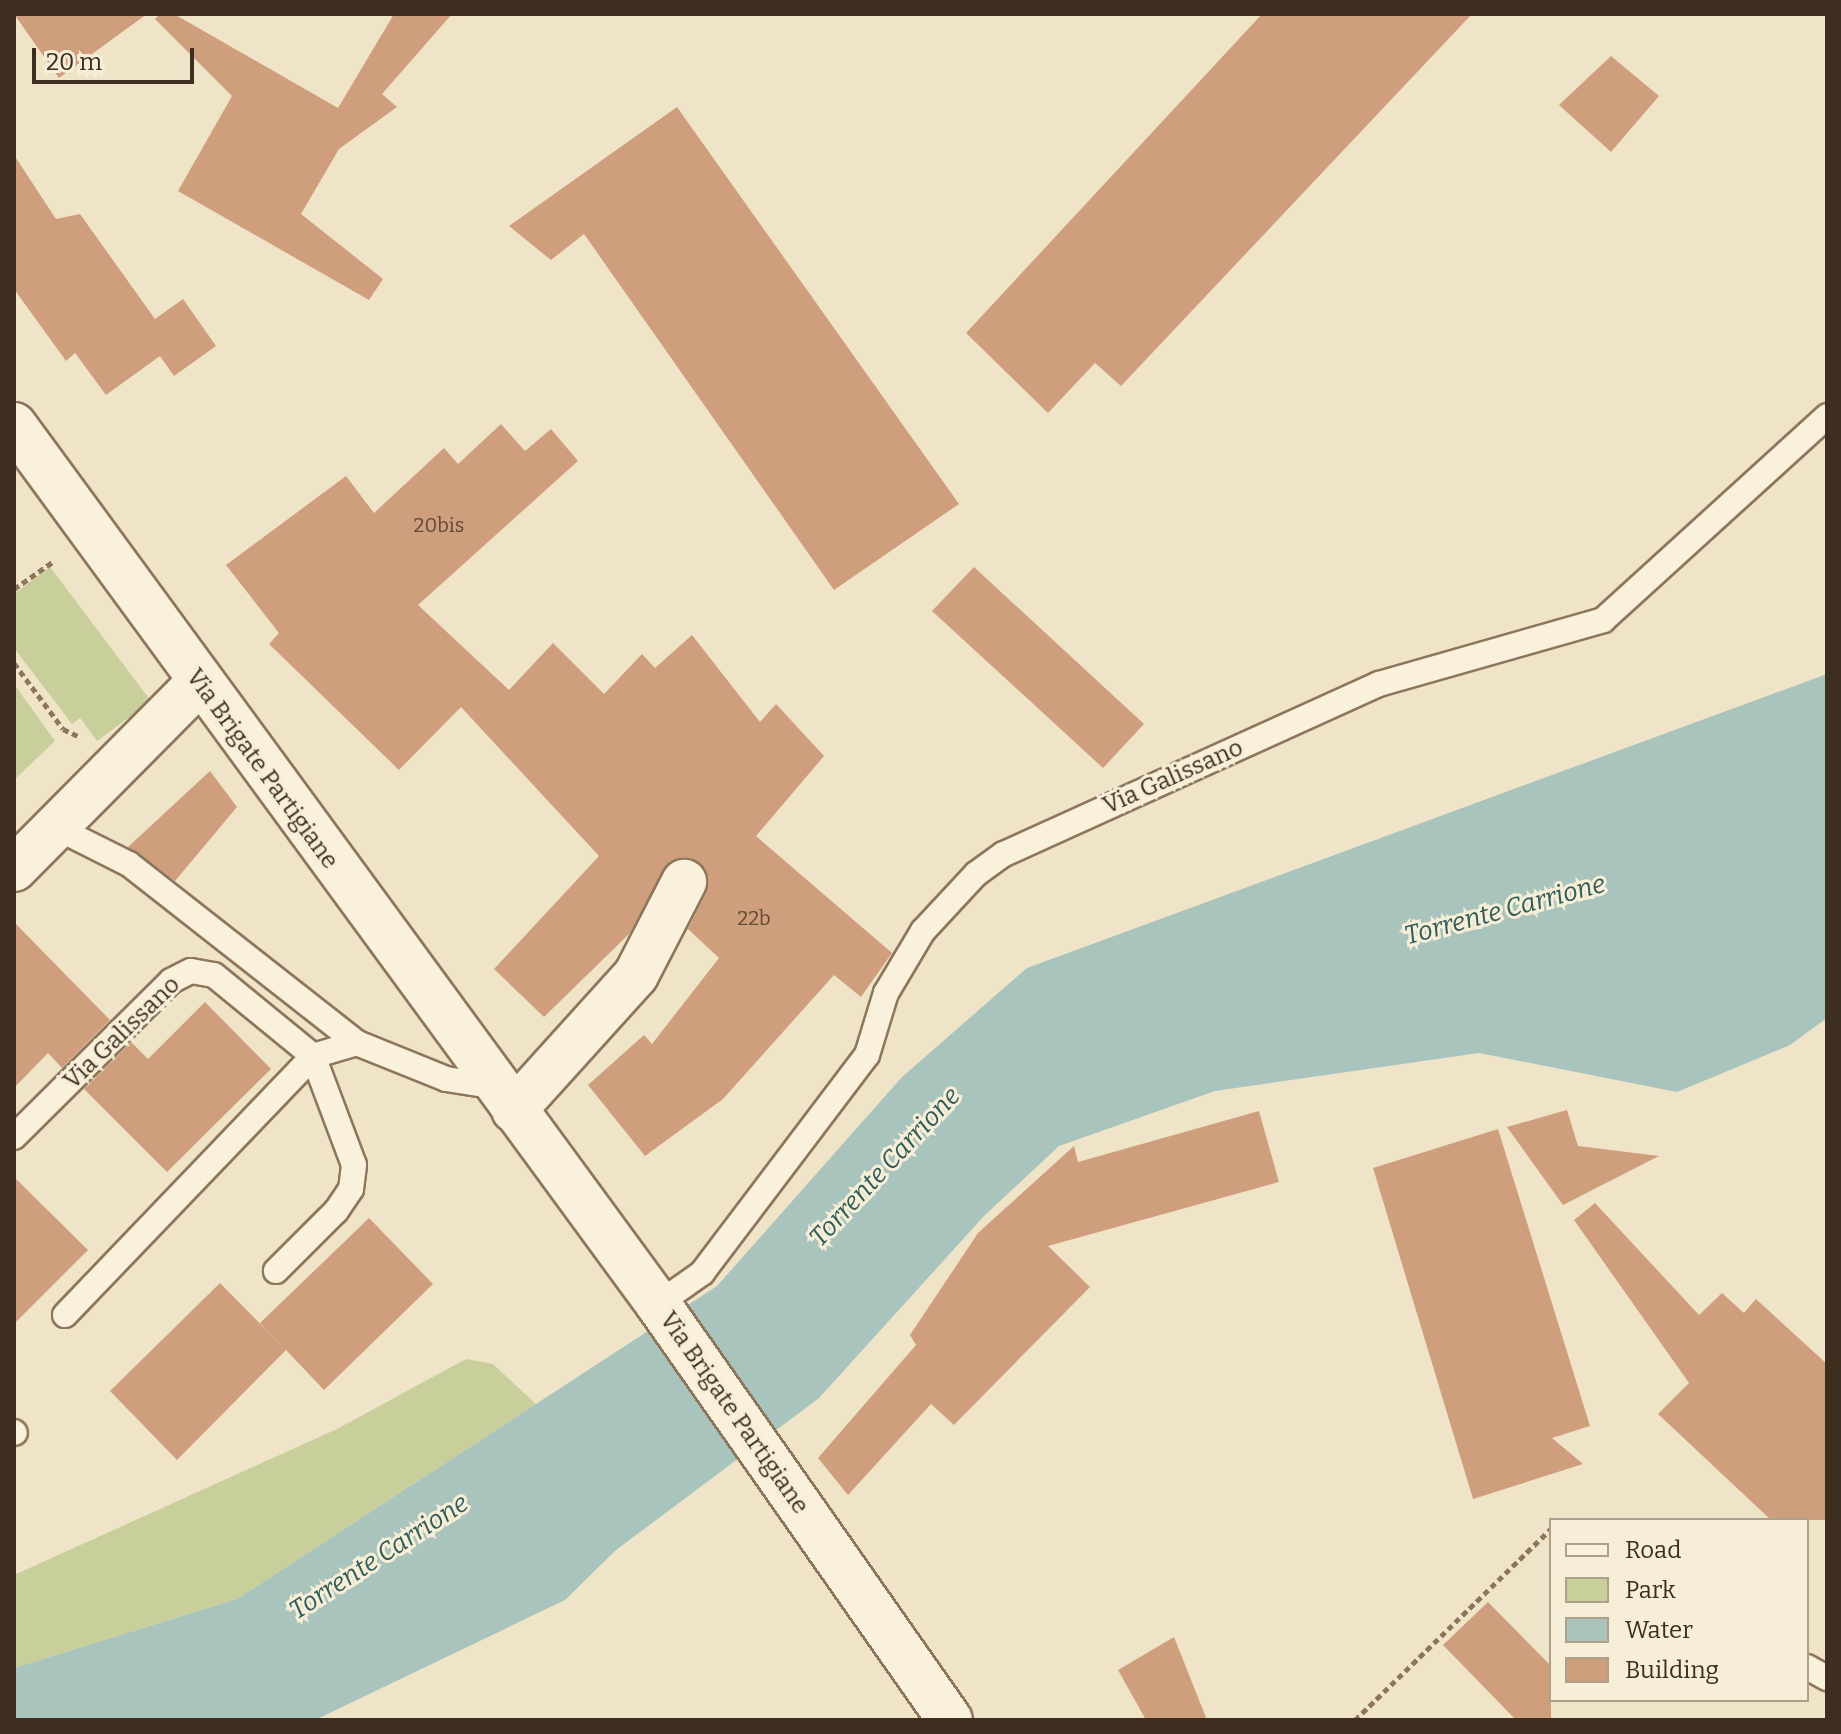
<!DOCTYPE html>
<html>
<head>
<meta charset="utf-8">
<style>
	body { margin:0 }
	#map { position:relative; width:1841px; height:1734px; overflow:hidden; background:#f0e4c8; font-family:Bitter,serif }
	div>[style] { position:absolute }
	.green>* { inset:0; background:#c9cf9b }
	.water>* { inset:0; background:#a9c4bc }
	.building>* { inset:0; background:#cf9f7d }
	.path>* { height:5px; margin-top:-2.5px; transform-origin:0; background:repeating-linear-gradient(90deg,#8d765c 0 6px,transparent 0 10px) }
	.roads { filter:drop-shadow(2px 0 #8d765c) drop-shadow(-2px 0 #8d765c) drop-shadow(0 2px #8d765c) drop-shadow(0 -2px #8d765c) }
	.lane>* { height:24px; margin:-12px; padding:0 12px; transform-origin:12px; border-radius:12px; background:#faf1dc }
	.street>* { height:44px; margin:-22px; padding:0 22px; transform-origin:22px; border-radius:22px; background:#faf1dc }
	span { translate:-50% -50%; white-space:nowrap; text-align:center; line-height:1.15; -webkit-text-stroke:6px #f7eed8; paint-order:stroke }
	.number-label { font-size:20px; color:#624a37 }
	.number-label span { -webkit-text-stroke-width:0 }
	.street-label { font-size:24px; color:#3d2e20 }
	.water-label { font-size:26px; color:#2f5d5a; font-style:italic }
	.frame { position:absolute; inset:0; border:16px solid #3d2e20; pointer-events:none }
	.legend { position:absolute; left:1549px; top:1518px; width:260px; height:184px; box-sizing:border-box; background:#f7eed8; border:2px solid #ada18e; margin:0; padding:10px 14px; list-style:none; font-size:24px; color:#3d2e20 }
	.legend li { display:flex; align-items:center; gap:16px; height:40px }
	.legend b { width:40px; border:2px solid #ada18e }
	.scale { position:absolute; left:32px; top:48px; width:162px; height:36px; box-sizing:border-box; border:4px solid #3d2e20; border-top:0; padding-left:10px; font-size:24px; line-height:28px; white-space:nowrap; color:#3d2e20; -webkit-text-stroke:6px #f7eed8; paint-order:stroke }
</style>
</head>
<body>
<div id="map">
	<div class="green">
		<div style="clip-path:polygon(50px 567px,151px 701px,97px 741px,80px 718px,72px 724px,14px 648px,14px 594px)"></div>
		<div style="clip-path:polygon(14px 684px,55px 741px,14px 780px)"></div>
		<div style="clip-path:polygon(466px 1359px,493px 1364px,536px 1404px,237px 1599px,14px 1668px,14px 1575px,337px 1429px)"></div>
	</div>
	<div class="water">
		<div style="clip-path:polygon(1827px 674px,1827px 1018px,1790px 1045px,1677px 1092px,1479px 1053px,1215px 1091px,1059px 1146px,984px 1216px,819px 1398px,616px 1550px,565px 1600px,315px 1720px,14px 1720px,14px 1668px,237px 1599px,717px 1286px,902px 1077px,1027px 968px)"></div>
	</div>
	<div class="building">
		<div style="clip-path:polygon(14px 14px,147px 14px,59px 78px)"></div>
		<div style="clip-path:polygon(160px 14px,174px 14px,338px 108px,394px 14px,452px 14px,382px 94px,397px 107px,339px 149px,301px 214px,383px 279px,369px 300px,178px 191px,232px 96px,155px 19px)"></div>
		<div style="clip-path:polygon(1262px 14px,1472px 14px,1121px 386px,1095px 363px,1048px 413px,966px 333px)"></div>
		<div style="clip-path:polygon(1611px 56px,1659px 96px,1611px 152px,1559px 105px)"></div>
		<div style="clip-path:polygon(677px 107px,959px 504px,834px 590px,584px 234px,551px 260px,509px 226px)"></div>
		<div style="clip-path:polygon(14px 155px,56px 219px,80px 214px,155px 319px,183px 299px,216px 346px,174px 376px,160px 356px,106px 395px,75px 353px,66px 361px,14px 289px)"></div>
		<div style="clip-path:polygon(501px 424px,525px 451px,551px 429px,578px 461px,418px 605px,509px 690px,553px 643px,604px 694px,642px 654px,655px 668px,692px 635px,760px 722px,776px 704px,824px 756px,756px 836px,892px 953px,861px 997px,834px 975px,723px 1099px,645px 1156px,588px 1085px,644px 1035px,652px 1044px,719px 958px,688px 929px,706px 893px,705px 868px,684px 857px,670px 861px,629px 934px,544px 1017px,494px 969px,599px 856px,461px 707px,399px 770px,269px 644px,279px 633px,226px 565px,346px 476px,374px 513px,444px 448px,458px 464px)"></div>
		<div style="clip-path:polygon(974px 567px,1144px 724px,1103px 768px,932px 611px)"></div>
		<div style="clip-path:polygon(210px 771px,237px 807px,175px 881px,128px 847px)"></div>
		<div style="clip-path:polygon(14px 922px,110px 1020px,62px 1068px,48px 1053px,14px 1088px)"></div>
		<div style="clip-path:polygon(205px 1002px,271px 1069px,167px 1172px,84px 1089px,131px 1042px,148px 1059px)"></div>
		<div style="clip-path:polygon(1567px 1110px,1578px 1146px,1659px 1156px,1563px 1205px,1507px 1127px)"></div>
		<div style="clip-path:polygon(1259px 1111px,1279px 1182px,1048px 1246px,1090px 1287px,954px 1425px,931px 1404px,848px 1495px,818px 1458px,916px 1345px,910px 1335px,978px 1233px,1074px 1146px,1078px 1162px)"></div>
		<div style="clip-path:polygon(1498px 1129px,1590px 1426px,1552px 1438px,1583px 1464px,1473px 1499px,1373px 1168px)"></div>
		<div style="clip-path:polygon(14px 1177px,88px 1250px,14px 1324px)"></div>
		<div style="clip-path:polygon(1595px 1203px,1699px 1315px,1722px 1293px,1744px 1313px,1756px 1299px,1827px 1364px,1827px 1520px,1771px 1520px,1658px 1414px,1689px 1383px,1574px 1220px)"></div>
		<div style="clip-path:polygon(369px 1218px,433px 1284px,324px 1390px,286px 1350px,177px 1460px,110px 1391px,220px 1283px,285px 1349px,260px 1323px)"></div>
		<div style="clip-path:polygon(1488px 1602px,1551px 1666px,1551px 1720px,1516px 1720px,1443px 1645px)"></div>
		<div style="clip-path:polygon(1174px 1637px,1207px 1720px,1146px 1720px,1118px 1670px)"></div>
	</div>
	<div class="path">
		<div style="left:14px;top:589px;width:49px;rotate:-35deg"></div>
		<div style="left:14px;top:663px;width:82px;rotate:53.4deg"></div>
		<div style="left:63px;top:729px;width:17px;rotate:25deg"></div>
		<div style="left:1570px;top:1520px;width:45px"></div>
		<div style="left:1355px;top:1720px;width:274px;rotate:-44.3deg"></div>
	</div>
	<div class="roads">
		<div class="lane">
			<div style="left:57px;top:828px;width:80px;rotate:26.6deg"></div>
			<div style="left:129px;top:864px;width:290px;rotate:38.1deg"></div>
			<div style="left:357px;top:1043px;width:96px;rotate:22deg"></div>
			<div style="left:446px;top:1079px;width:53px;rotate:8.7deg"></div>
			<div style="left:14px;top:1137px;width:221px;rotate:-44.8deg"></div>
			<div style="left:171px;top:981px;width:22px;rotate:-27deg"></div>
			<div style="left:191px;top:971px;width:23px;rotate:10deg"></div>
			<div style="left:214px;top:975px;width:128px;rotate:39.3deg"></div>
			<div style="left:313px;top:1056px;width:116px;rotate:69.4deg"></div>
			<div style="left:354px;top:1165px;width:24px;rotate:97deg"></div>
			<div style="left:351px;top:1189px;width:27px;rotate:124deg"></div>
			<div style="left:336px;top:1211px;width:85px;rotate:135deg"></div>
			<div style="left:658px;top:1304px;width:54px;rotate:-35.2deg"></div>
			<div style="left:702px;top:1273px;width:273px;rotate:-52.9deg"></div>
			<div style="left:867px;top:1055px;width:65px;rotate:-73deg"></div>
			<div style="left:886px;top:993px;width:72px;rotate:-59.2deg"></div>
			<div style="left:923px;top:931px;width:78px;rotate:-47.1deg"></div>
			<div style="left:976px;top:874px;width:34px;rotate:-36deg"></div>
			<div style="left:1004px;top:854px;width:412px;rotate:-24.4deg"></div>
			<div style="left:1379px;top:684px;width:233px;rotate:-15.9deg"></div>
			<div style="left:1603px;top:620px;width:303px;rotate:-42.3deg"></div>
			<div style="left:65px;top:1315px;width:359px;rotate:-46.2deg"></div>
			<div style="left:313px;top:1056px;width:46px;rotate:-16.5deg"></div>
			<div style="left:14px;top:1432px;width:1px;rotate:45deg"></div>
			<div style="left:1807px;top:1667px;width:23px;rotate:29deg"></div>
		</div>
		<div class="street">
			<div style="left:14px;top:425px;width:1090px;rotate:53.77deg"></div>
			<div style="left:658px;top:1304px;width:508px;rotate:54.93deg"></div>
			<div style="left:14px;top:869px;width:262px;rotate:-45.2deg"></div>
			<div style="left:514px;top:1110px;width:182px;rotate:-47.9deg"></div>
			<div style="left:636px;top:975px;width:105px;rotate:-62.7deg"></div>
		</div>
	</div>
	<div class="number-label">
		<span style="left:439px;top:525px">20bis</span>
		<span style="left:754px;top:918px">22b</span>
	</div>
	<div class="street-label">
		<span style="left:262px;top:769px;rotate:54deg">Via Brigate Partigiane</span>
		<span style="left:1173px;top:777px;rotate:-24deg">Via Galissano</span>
		<span style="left:122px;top:1033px;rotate:-44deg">Via Galissano</span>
		<span style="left:734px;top:1413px;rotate:55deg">Via Brigate Partigiane</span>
	</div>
	<div class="water-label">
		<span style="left:1505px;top:910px;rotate:-15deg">Torrente Carrione</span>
		<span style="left:885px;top:1167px;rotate:-47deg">Torrente Carrione</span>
		<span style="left:379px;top:1557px;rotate:-33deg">Torrente Carrione</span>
	</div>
	<div class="frame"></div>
	<ul class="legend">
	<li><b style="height:10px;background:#faf1dc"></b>Road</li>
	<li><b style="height:22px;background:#c9cf9b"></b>Park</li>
	<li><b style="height:22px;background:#a9c4bc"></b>Water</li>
	<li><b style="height:22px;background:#cf9f7d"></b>Building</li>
	</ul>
	<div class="scale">20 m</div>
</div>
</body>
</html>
